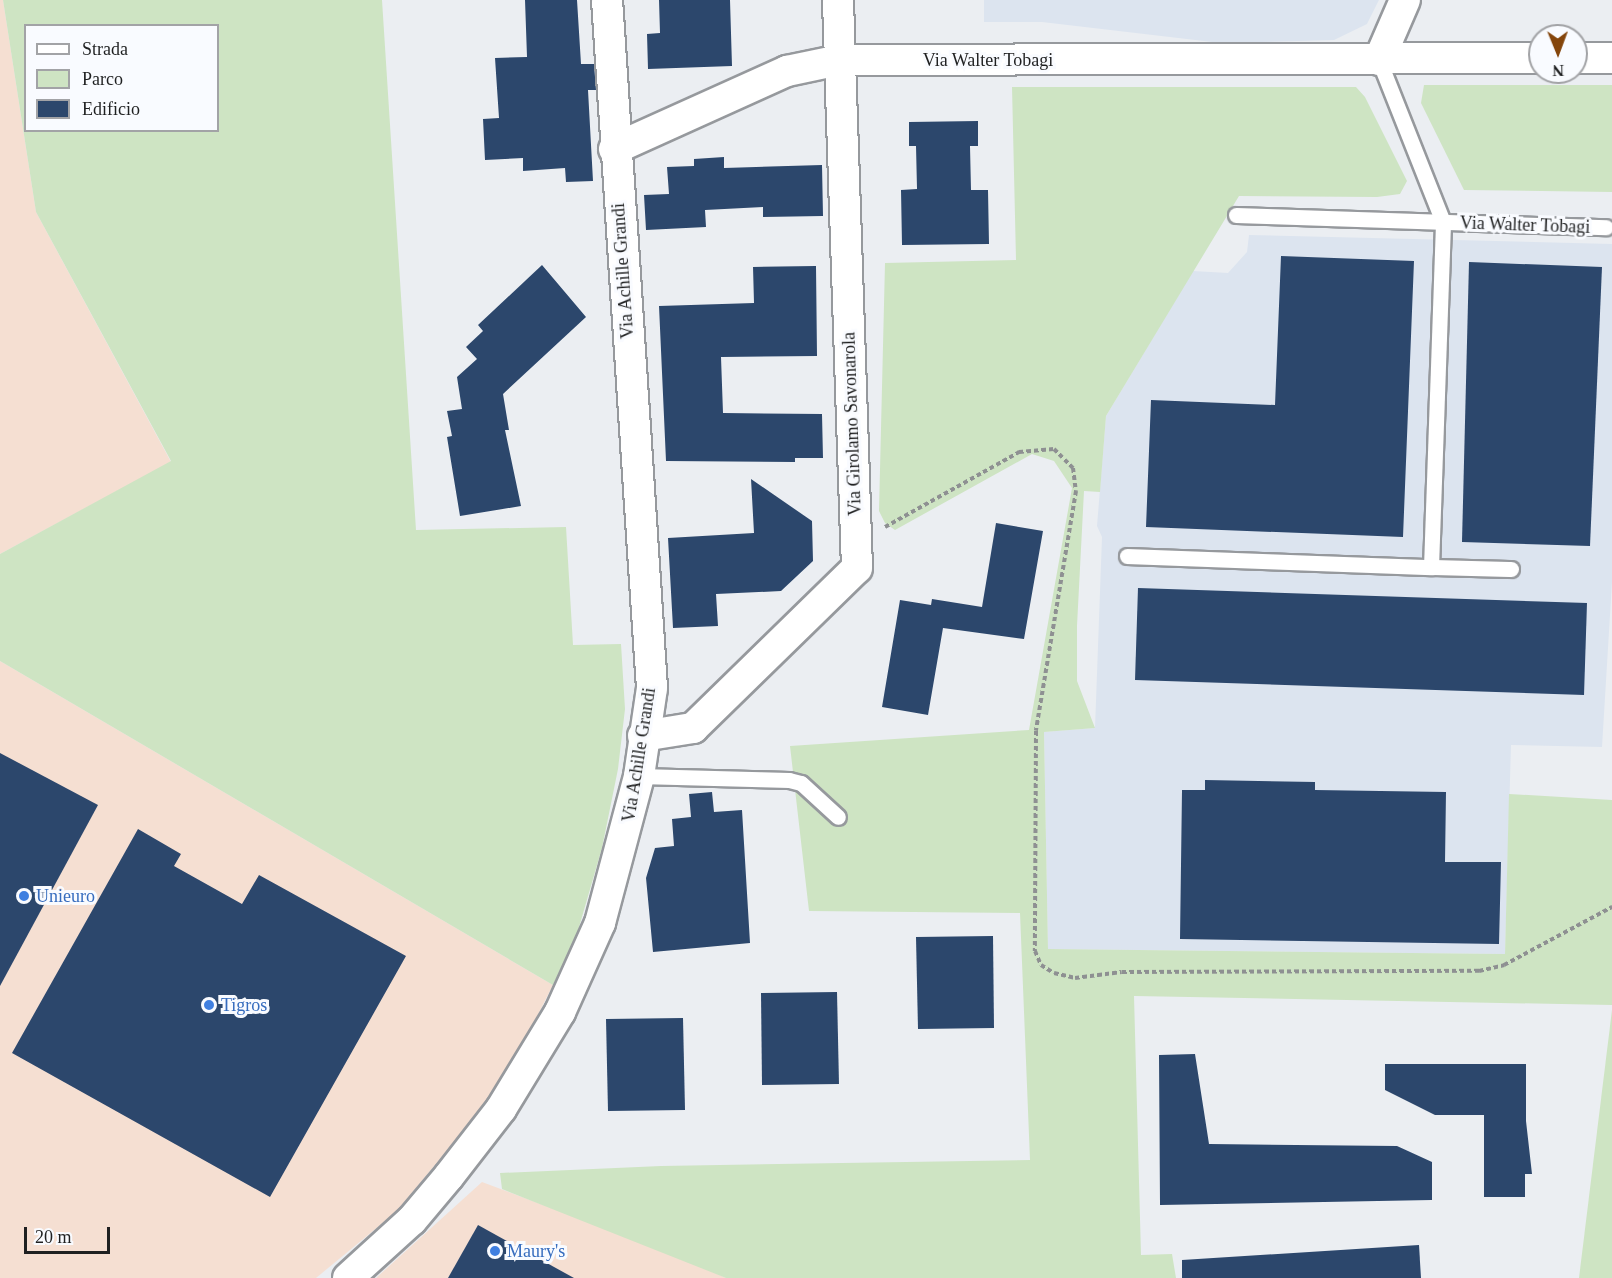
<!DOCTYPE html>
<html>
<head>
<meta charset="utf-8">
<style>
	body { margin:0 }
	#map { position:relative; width:1612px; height:1278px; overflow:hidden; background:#ebeef2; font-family:Georgia,serif }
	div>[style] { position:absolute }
	.commercial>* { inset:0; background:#f5dfd2 }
	.built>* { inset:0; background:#dce4ef }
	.green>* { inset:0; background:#cee4c3 }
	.building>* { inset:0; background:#2c476c }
	.path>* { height:4px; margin-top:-2px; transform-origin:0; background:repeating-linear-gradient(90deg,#8e9092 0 4.5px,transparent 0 7.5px) }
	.roads { filter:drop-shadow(2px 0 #96999d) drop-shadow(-2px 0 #96999d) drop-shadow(0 2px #96999d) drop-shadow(0 -2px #96999d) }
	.lane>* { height:15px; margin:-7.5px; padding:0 7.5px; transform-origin:7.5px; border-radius:7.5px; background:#fff }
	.street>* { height:30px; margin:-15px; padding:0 15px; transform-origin:15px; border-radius:15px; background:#fff }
	.dots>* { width:16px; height:16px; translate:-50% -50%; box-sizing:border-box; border:3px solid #f9fbff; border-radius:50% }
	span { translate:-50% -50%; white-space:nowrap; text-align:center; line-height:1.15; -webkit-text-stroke:6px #f9fbff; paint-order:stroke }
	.street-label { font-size:18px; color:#1f2021 }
	.shop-label { font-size:18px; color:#366cbe }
	.left { translate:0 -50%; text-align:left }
	.legend { position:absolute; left:24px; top:24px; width:195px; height:108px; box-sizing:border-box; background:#f9fbff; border:2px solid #a2a3a6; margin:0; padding:8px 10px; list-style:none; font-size:18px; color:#1f2021 }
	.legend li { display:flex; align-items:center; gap:12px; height:30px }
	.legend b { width:30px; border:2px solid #a2a3a6 }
	.north { position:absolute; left:1528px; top:24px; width:60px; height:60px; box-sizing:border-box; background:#f9fbff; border:2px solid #a2a3a6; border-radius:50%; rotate:179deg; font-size:16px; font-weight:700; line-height:24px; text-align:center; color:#1f2021 }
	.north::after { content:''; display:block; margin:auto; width:21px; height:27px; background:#84450b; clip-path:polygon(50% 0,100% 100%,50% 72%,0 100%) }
	.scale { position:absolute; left:24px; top:1227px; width:86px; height:27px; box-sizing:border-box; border:3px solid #1f2021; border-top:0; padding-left:8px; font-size:18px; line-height:21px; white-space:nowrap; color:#1f2021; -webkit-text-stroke:4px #f9fbff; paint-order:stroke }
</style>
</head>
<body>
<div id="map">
	<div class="commercial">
		<div style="clip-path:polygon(0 0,3px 0,36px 212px,171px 462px,0 554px)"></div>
		<div style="clip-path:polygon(0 661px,553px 985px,520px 1050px,488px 1101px,396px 1212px,316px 1278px,0 1278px)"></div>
		<div style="clip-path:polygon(482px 1182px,678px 1256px,726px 1278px,376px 1278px)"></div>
	</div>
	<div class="built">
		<div style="clip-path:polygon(984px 0,1379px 0,1367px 24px,1334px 40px,1221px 43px,1042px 22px,984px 22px)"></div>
		<div style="clip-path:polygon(1249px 235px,1612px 244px,1612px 582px,1602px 747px,1511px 745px,1505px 954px,1048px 949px,1044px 732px,1095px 728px,1102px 537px,1097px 526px,1106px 416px,1193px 271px,1228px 273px,1247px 252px)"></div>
	</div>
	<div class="green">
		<div style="clip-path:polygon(evenodd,3px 0,382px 0,416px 530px,566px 527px,573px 645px,621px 644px,625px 709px,618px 769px,602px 848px,577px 934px,553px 985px,0 661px,0 554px,171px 461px,36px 212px,3px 0,26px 26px,218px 26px,218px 130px,26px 130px,26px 26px)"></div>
		<div style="clip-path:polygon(1424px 85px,1612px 85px,1612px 192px,1464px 190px,1421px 103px)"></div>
		<div style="clip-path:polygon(1012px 87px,1356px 87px,1365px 97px,1407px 181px,1400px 194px,1377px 197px,1239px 196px,1106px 416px,1100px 492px,1084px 491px,1077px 626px,1077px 681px,1095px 728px,1044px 732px,1048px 949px,1505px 954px,1509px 794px,1612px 800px,1612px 1005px,1134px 996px,1141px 1255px,1172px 1254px,1176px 1278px,726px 1278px,502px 1189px,500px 1173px,661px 1166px,1030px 1160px,1020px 913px,809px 911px,790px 746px,1029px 730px,1072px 488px,1054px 461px,1032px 454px,895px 530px,885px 523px,879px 511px,885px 263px,1016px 260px)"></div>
		<div style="clip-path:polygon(1612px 1010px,1612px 1278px,1579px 1278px)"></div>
	</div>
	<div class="building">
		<div style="clip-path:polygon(525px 0,577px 0,581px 64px,594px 64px,596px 90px,588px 90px,593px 181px,566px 182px,565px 168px,523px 171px,523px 158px,485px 160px,483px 119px,499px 118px,495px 58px,527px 57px)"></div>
		<div style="clip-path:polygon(659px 0,730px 0,732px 66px,648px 69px,647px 34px,660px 33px)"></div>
		<div style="clip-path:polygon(978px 121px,978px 146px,970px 146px,971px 190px,988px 190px,989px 244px,902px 245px,901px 190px,917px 189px,916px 146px,909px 146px,909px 122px)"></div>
		<div style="clip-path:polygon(724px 157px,724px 168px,822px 165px,823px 216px,763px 217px,763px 207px,705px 210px,706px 227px,646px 230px,644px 195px,669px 194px,667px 167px,694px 166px,694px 159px)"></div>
		<div style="clip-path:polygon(1281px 256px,1414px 261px,1403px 537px,1146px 527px,1151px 400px,1275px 405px)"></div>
		<div style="clip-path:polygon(1469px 262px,1602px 267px,1590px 546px,1462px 542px)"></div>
		<div style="clip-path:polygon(542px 265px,586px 317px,503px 394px,509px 430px,505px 430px,521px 506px,460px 516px,447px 437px,452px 436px,447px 411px,462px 409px,457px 377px,477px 359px,466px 347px,483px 331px,478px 325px)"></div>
		<div style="clip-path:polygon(816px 266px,817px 356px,721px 357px,723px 413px,822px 414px,823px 458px,795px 458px,795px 462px,666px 461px,659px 306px,754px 303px,753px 267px)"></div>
		<div style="clip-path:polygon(751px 479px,812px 521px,813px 561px,781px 591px,716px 594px,718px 626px,673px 628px,668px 538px,754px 533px)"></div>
		<div style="clip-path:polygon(996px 523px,1043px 531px,1024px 639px,943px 628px,928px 715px,882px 707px,900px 600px,931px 605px,932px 599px,982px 607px)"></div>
		<div style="clip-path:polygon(1138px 588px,1587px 603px,1584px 695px,1135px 680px)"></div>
		<div style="clip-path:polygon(0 753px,98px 805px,0 986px)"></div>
		<div style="clip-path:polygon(1205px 780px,1315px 782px,1315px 790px,1446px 792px,1445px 862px,1501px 862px,1499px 944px,1180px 939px,1182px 790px,1205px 790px)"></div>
		<div style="clip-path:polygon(712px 792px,714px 812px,742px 810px,750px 943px,653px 952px,646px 878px,655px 848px,674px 846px,672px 819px,691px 817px,689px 794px)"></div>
		<div style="clip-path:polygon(138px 829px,181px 854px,174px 866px,242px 904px,259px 875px,406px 956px,270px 1197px,12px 1053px)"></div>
		<div style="clip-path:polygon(993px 936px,994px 1028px,918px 1029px,916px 937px)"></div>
		<div style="clip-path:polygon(837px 992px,839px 1084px,762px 1085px,761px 993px)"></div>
		<div style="clip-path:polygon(683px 1018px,685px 1110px,608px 1111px,606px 1019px)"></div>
		<div style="clip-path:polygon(1195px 1054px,1209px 1144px,1397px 1146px,1432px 1162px,1432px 1200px,1160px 1205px,1159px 1055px)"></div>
		<div style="clip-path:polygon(1385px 1064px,1526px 1064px,1526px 1121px,1532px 1174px,1525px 1174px,1525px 1197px,1484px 1197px,1484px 1115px,1435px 1115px,1385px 1090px)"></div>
		<div style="clip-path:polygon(478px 1225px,574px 1278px,448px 1278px)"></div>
		<div style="clip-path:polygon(1419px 1245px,1421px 1278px,1182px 1278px,1182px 1260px)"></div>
	</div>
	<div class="path">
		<div style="left:885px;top:527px;width:154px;rotate:-29.2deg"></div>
		<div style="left:1019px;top:452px;width:35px;rotate:-5deg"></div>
		<div style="left:1054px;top:449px;width:27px;rotate:45deg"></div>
		<div style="left:1073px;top:468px;width:23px;rotate:83deg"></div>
		<div style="left:1076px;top:491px;width:243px;rotate:99.5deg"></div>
		<div style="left:1036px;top:731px;width:220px;rotate:90.3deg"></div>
		<div style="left:1035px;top:951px;width:15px;rotate:67deg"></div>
		<div style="left:1041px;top:965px;width:15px;rotate:32deg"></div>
		<div style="left:1054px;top:973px;width:22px;rotate:13deg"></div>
		<div style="left:1075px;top:978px;width:47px;rotate:-7.3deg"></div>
		<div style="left:1122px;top:972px;width:357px;rotate:-0.2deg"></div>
		<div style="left:1479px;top:971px;width:26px;rotate:-13deg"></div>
		<div style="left:1504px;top:965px;width:123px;rotate:-28.2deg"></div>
	</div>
	<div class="roads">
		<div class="lane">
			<div style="left:1236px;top:215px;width:370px;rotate:1.9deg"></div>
			<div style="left:1127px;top:556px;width:304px;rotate:2.1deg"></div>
			<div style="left:1431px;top:567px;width:345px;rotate:-88deg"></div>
			<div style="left:1443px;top:222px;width:174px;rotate:-111.6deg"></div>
			<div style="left:1431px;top:567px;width:80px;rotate:1.4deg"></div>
			<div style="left:639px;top:776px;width:150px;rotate:1.5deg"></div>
			<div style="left:789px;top:780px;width:12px;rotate:14deg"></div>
			<div style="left:801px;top:783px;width:50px;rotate:42.6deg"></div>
		</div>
		<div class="street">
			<div style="left:1576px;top:58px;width:36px"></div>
			<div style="left:1379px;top:60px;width:65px;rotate:-66.6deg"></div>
			<div style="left:614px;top:149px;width:190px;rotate:-24.3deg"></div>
			<div style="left:787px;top:71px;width:53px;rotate:-11.9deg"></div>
			<div style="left:839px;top:60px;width:701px;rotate:-0.16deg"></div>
			<div style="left:643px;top:736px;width:51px;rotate:-9.1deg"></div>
			<div style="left:693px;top:728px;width:229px;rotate:-44.3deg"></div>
			<div style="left:857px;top:568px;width:568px;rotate:-91.92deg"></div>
			<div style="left:348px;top:1278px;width:86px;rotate:-42.2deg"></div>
			<div style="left:412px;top:1220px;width:57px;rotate:-49.9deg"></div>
			<div style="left:449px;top:1176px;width:85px;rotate:-52.2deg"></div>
			<div style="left:501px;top:1109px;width:114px;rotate:-58.7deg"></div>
			<div style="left:560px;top:1012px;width:98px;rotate:-65.8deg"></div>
			<div style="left:600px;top:923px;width:152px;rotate:-75.1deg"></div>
			<div style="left:639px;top:776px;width:89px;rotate:-81.6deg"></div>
			<div style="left:652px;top:688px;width:689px;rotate:-93.74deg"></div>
		</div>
	</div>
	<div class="dots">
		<div style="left:24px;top:896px;background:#3f7fe0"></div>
		<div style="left:209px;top:1005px;background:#3f7fe0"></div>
		<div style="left:495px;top:1251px;background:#3f7fe0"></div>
	</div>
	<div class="street-label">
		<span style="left:988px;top:60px">Via Walter Tobagi</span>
		<span style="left:1525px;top:225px;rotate:2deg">Via Walter Tobagi</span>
		<span style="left:623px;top:271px;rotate:-94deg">Via Achille Grandi</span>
		<span style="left:852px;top:424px;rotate:-92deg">Via Girolamo Savonarola</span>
		<span style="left:639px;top:755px;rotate:-81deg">Via Achille Grandi</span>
	</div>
	<div class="shop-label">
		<span class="left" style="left:36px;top:896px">Unieuro</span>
		<span class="left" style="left:221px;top:1005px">Tigros</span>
		<span class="left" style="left:507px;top:1251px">Maury's</span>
	</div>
	<ul class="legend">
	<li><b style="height:8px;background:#fff"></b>Strada</li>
	<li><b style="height:16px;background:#cee4c3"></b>Parco</li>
	<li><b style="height:16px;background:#2c476c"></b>Edificio</li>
	</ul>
	<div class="north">N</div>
	<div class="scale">20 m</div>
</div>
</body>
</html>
